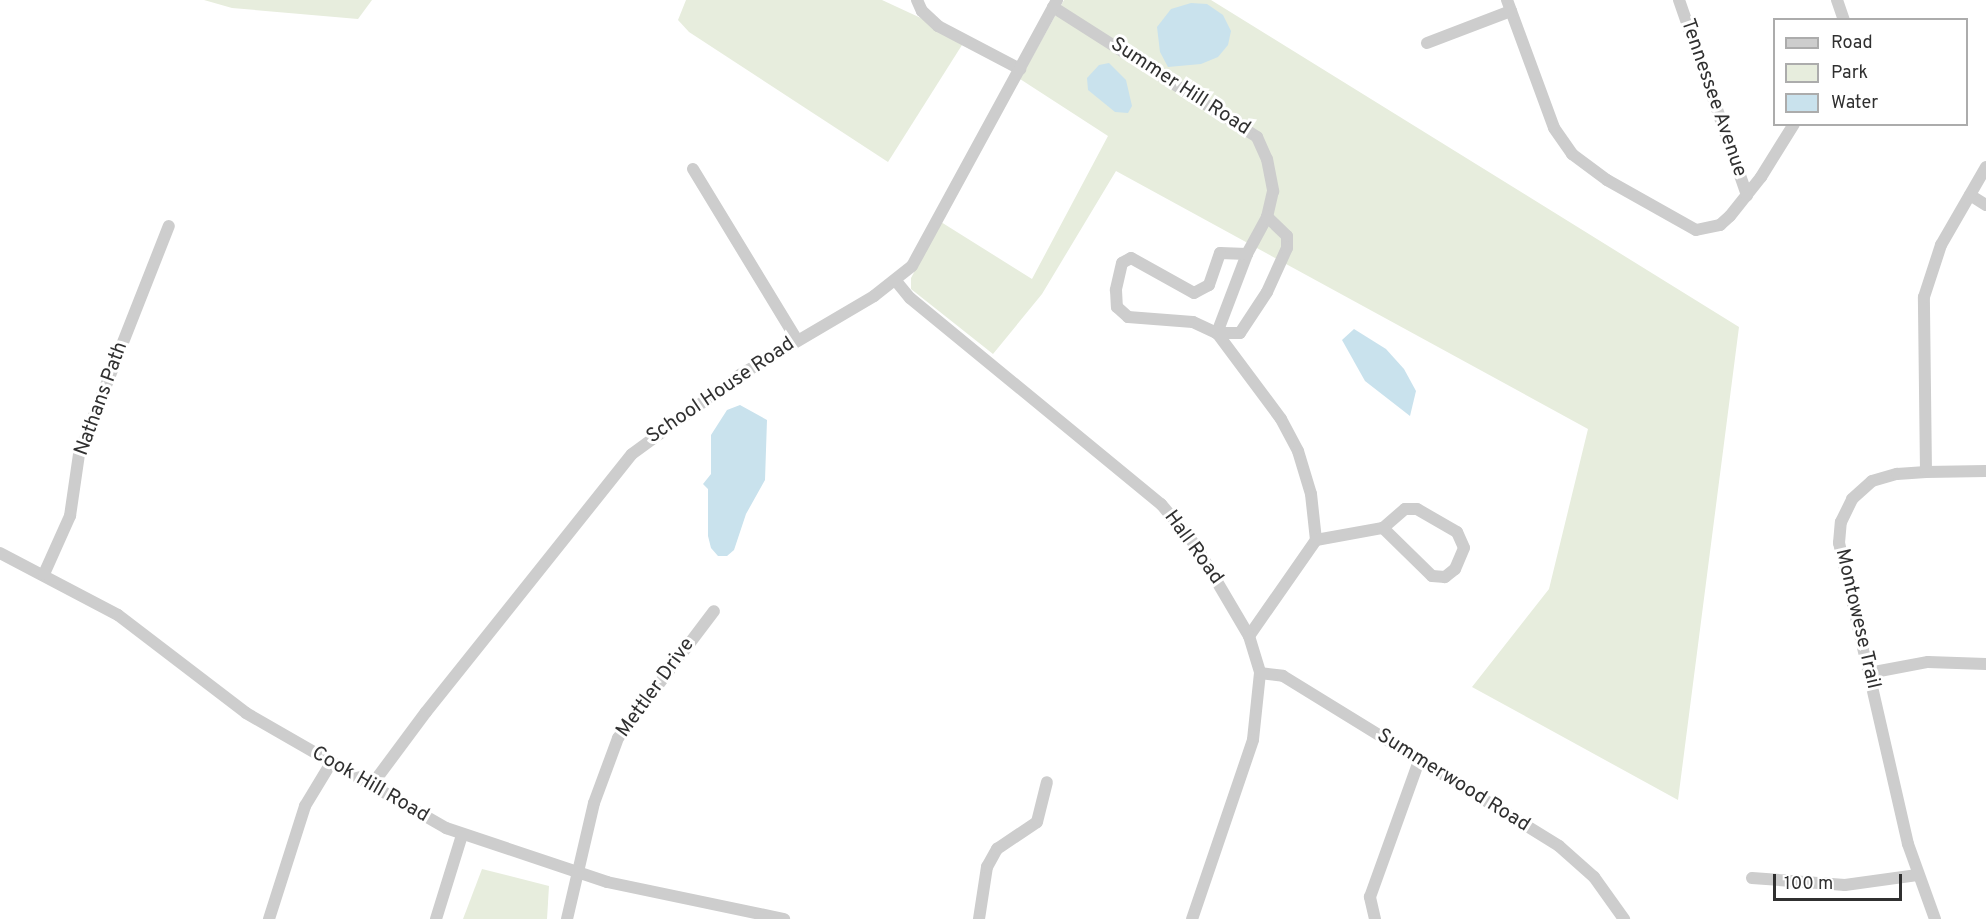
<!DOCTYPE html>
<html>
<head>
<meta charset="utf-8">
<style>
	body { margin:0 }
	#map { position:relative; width:1986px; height:919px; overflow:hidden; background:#fff; font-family:Overpass,sans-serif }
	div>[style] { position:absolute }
	.green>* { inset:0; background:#e7eddd }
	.water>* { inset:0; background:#c9e2ed }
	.minor>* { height:12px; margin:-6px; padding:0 6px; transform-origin:6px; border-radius:6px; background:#cdcdcd }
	span { translate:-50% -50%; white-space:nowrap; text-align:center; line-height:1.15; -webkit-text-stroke:6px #fff; paint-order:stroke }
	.street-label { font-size:20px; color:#303030 }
	.legend { position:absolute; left:1773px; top:18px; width:195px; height:108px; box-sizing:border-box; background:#fff; border:2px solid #acacac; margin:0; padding:8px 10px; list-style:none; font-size:18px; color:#303030 }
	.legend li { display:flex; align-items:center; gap:12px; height:30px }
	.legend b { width:30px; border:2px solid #acacac }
	.scale { position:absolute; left:1773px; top:874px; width:129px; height:27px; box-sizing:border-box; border:3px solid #303030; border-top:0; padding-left:8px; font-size:18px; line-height:21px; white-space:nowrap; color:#303030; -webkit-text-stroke:4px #fff; paint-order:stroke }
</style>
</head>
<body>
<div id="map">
	<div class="green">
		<div style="clip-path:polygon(204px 0,372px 0,358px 19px,232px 8px)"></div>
		<div style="clip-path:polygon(686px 0,882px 0,923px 19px,962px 45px,888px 162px,689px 32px,678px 20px)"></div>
		<div style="clip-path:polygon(1064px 0,1211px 0,1739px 327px,1678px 800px,1472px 687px,1549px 589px,1588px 429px,1116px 171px,1042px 294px,993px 354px,911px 289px,911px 278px,941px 222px,1032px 279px,1108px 136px,1020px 79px)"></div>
		<div style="clip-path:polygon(482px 869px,549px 886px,547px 919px,463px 919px)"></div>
	</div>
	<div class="water">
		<div style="clip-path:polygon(1191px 3px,1207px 4px,1223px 15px,1231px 31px,1228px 45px,1218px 57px,1201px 64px,1168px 67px,1160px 52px,1157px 27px,1171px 9px)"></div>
		<div style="clip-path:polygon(1109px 63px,1126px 80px,1132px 106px,1128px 113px,1115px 112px,1088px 90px,1087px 78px,1099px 65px)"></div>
		<div style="clip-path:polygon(1354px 329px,1386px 349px,1404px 369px,1416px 391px,1410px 416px,1365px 381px,1342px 340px)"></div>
		<div style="clip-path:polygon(740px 405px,767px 420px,765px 480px,746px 514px,734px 550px,727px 556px,718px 556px,711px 548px,708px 536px,708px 489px,703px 484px,711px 474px,711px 435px,727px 410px)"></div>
	</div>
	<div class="minor">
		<div style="left:917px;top:0;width:12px;rotate:66deg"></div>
		<div style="left:922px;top:11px;width:22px;rotate:43deg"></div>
		<div style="left:938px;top:26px;width:93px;rotate:27.7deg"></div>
		<div style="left:1507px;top:0;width:136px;rotate:69.8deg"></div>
		<div style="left:1554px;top:128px;width:32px;rotate:55deg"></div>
		<div style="left:1572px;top:154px;width:44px;rotate:36.6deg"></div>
		<div style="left:1607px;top:180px;width:102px;rotate:29.3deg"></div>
		<div style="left:1696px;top:230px;width:25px;rotate:-12deg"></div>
		<div style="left:1720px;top:225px;width:13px;rotate:-42deg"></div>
		<div style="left:1730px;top:216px;width:50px;rotate:-51.5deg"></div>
		<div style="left:1761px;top:177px;width:62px;rotate:-58.1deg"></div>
		<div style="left:1679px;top:0;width:207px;rotate:70.8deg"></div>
		<div style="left:1837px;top:0;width:21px;rotate:71deg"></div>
		<div style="left:1053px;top:7px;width:242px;rotate:32.5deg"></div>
		<div style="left:1257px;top:137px;width:24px;rotate:66deg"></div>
		<div style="left:1267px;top:159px;width:33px;rotate:79deg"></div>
		<div style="left:1273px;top:191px;width:27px;rotate:103deg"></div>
		<div style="left:1267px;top:217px;width:42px;rotate:118.4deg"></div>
		<div style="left:1247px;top:254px;width:85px;rotate:110.8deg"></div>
		<div style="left:1217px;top:333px;width:107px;rotate:53.3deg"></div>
		<div style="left:1281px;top:419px;width:36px;rotate:62deg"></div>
		<div style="left:1298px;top:451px;width:45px;rotate:73.2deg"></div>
		<div style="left:1311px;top:494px;width:46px;rotate:83.8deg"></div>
		<div style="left:1316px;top:540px;width:117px;rotate:124.9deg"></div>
		<div style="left:1427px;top:43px;width:90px;rotate:-20.9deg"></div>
		<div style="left:693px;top:169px;width:200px;rotate:58.7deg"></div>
		<div style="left:1970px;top:195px;width:19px;rotate:32deg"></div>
		<div style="left:1247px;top:254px;width:27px;rotate:-178deg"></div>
		<div style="left:1220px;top:253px;width:34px;rotate:109deg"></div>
		<div style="left:1209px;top:285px;width:17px;rotate:152deg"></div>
		<div style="left:1194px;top:293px;width:72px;rotate:-150.9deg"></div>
		<div style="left:1131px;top:258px;width:10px;rotate:151deg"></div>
		<div style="left:1122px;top:263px;width:28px;rotate:103deg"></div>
		<div style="left:1116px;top:290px;width:17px;rotate:87deg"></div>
		<div style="left:1117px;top:307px;width:15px;rotate:42deg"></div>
		<div style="left:1128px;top:317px;width:65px;rotate:4.4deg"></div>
		<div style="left:1193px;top:322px;width:26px;rotate:25deg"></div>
		<div style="left:1217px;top:333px;width:23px"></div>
		<div style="left:1240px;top:333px;width:49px;rotate:-56.6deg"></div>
		<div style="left:1267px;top:292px;width:48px;rotate:-65.6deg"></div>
		<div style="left:1287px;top:248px;width:12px;rotate:-90deg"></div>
		<div style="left:1287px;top:236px;width:28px;rotate:-136deg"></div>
		<div style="left:896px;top:281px;width:22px;rotate:51deg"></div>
		<div style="left:910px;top:298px;width:325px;rotate:39.4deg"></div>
		<div style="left:1161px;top:504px;width:55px;rotate:50.2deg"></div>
		<div style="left:1196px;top:546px;width:104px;rotate:59.5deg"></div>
		<div style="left:1249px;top:636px;width:39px;rotate:73deg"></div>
		<div style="left:1260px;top:673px;width:67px;rotate:96deg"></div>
		<div style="left:1253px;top:740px;width:189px;rotate:108.8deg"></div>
		<div style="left:1926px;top:472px;width:60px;rotate:-1deg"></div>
		<div style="left:1316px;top:540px;width:68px;rotate:-10.2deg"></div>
		<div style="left:1383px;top:528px;width:29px;rotate:-41deg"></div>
		<div style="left:1405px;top:509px;width:12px"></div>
		<div style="left:1417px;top:509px;width:46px;rotate:29.9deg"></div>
		<div style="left:1457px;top:532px;width:17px;rotate:66deg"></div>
		<div style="left:1464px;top:548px;width:23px;rotate:113deg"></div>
		<div style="left:1455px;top:569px;width:13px;rotate:141deg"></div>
		<div style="left:1445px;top:577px;width:13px;rotate:-176deg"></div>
		<div style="left:1432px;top:576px;width:69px;rotate:-135.6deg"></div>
		<div style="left:0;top:553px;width:133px;rotate:27.7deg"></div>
		<div style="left:118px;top:615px;width:161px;rotate:37.4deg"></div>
		<div style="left:246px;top:713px;width:231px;rotate:29.9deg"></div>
		<div style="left:446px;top:828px;width:170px;rotate:18.5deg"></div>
		<div style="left:607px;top:882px;width:181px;rotate:11.8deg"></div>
		<div style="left:44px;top:574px;width:64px;rotate:-65.9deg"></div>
		<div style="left:70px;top:516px;width:63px;rotate:-81.7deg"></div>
		<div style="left:79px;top:454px;width:245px;rotate:-68.5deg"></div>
		<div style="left:1260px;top:673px;width:23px;rotate:7deg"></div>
		<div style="left:1283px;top:676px;width:324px;rotate:31.6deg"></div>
		<div style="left:1559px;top:846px;width:47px;rotate:41.5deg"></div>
		<div style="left:1594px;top:877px;width:52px;rotate:54.5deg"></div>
		<div style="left:1869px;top:673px;width:60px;rotate:-10.6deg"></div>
		<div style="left:1928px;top:662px;width:58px;rotate:2deg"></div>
		<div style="left:371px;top:786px;width:92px;rotate:-53.4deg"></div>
		<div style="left:426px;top:712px;width:330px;rotate:-51.4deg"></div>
		<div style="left:632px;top:454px;width:134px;rotate:-36.2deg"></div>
		<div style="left:740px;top:375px;width:156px;rotate:-30.5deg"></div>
		<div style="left:874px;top:296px;width:48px;rotate:-38.3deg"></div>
		<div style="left:912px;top:266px;width:303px;rotate:-61.4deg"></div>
		<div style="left:1752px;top:878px;width:93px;rotate:4.3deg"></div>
		<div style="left:1845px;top:885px;width:73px;rotate:-7.9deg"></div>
		<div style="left:269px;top:919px;width:119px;rotate:-72.3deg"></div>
		<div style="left:305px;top:806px;width:50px;rotate:-58.8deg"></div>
		<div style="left:436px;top:919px;width:88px;rotate:-72.8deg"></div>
		<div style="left:567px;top:919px;width:119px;rotate:-76.9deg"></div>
		<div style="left:594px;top:803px;width:69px;rotate:-69.7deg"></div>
		<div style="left:618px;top:738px;width:159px;rotate:-52.9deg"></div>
		<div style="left:979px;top:919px;width:53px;rotate:-81.3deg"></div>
		<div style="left:987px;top:867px;width:21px;rotate:-61deg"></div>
		<div style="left:997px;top:849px;width:48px;rotate:-34deg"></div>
		<div style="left:1037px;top:822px;width:41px;rotate:-76deg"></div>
		<div style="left:1375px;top:919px;width:23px;rotate:-103deg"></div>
		<div style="left:1370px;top:897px;width:145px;rotate:-70.2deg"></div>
		<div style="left:1935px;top:919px;width:80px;rotate:-109.8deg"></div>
		<div style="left:1908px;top:844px;width:309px;rotate:-102.9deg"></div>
		<div style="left:1839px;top:543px;width:21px;rotate:-85deg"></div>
		<div style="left:1841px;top:522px;width:25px;rotate:-64deg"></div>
		<div style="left:1852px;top:499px;width:27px;rotate:-42deg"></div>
		<div style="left:1872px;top:481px;width:26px;rotate:-16deg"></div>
		<div style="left:1897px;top:474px;width:29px;rotate:-4deg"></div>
		<div style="left:1926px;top:472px;width:175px;rotate:-90.7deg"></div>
		<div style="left:1924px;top:297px;width:55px;rotate:-71.9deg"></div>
		<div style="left:1941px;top:245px;width:90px;rotate:-60deg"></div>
	</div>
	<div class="street-label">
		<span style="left:1180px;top:87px;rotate:33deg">Summer Hill Road</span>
		<span style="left:1713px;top:98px;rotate:71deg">Tennessee Avenue</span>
		<span style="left:721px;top:391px;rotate:-34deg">School House Road</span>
		<span style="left:102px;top:399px;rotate:-70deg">Nathans Path</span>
		<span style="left:1193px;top:548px;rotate:54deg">Hall Road</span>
		<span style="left:1857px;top:619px;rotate:77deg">Montowese Trail</span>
		<span style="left:656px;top:688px;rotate:-54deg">Mettler Drive</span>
		<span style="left:1453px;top:781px;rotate:32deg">Summerwood Road</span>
		<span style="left:370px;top:785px;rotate:30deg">Cook Hill Road</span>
	</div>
	<ul class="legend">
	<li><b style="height:8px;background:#cdcdcd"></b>Road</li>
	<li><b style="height:16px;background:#e7eddd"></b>Park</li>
	<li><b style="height:16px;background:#c9e2ed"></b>Water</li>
	</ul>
	<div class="scale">100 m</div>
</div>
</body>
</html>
